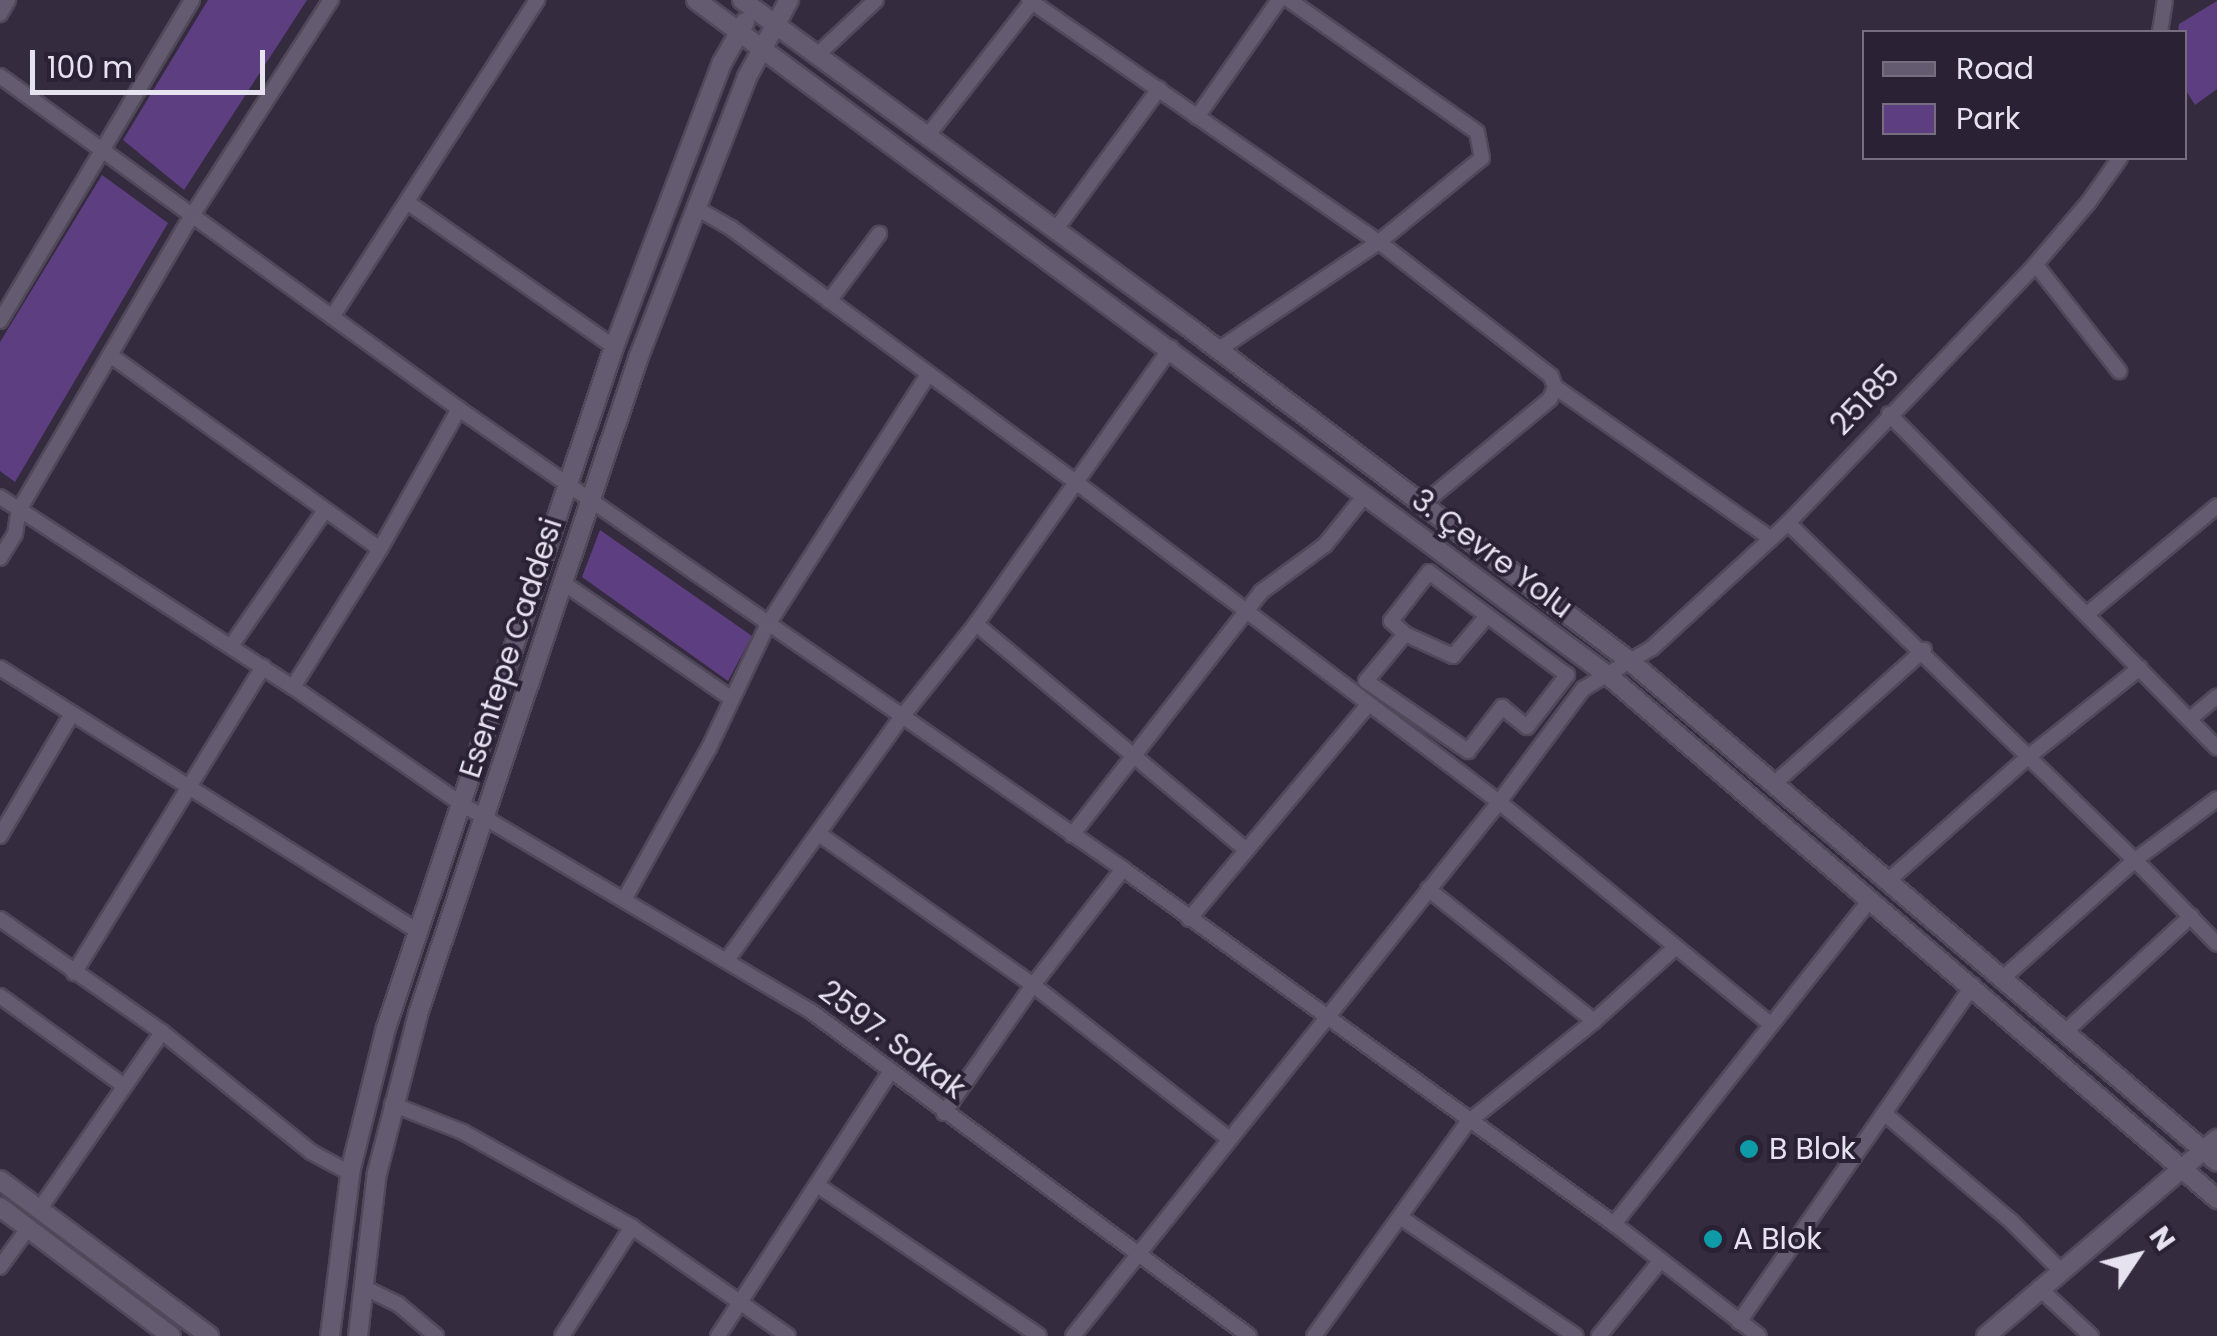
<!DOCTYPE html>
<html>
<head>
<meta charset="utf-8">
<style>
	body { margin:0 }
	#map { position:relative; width:2217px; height:1336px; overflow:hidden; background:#342b3f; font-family:Poppins,sans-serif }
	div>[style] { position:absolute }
	.green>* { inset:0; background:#5d3e80 }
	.roads { filter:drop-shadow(2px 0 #50495a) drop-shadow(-2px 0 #50495a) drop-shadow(0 2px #50495a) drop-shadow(0 -2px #50495a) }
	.street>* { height:14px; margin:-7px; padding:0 7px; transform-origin:7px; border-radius:7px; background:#645b71 }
	.secondary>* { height:18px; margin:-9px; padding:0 9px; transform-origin:9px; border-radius:9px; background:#645b71 }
	.dots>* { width:28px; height:28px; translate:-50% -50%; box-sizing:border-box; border:5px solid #2a2135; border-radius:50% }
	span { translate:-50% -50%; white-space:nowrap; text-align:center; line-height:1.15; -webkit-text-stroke:8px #2a2135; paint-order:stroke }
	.street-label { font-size:30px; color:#e7e2ef }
	.poi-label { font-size:30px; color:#e7e2ef }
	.left { translate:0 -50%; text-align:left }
	.legend { position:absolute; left:1862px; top:30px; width:325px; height:130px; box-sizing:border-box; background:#2a2135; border:2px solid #766e7f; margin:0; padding:12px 18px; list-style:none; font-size:30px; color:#e7e2ef }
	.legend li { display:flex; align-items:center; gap:20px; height:50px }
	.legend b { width:50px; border:2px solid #766e7f }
	.north { position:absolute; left:2087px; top:1206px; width:100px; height:100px; -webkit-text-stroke:8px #2a2135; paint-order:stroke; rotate:55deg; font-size:28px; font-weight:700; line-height:40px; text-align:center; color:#e7e2ef }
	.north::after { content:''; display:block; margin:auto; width:35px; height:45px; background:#e7e2ef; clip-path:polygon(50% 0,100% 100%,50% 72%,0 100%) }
	.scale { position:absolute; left:30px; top:50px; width:235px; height:45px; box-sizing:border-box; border:5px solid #e7e2ef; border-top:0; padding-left:12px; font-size:30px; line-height:35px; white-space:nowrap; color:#e7e2ef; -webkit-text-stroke:8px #2a2135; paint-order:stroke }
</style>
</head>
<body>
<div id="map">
	<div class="green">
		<div style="clip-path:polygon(208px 0,307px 0,184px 190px,123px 140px)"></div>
		<div style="clip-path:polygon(2217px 1px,2217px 89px,2195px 105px,2185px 89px,2184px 32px,2178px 32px,2179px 24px)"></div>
		<div style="clip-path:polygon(102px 175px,168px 223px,15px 482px,0 471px,0 342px)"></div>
		<div style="clip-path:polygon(600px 530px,752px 636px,728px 681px,582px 577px)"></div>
	</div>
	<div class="roads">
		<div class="street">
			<div style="left:1029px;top:0;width:426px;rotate:34.7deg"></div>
			<div style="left:1379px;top:242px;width:218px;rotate:37.9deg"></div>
			<div style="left:1551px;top:376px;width:12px;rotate:70deg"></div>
			<div style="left:1555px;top:387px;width:13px;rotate:113deg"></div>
			<div style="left:1550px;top:399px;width:165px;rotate:140.4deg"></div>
			<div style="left:0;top:14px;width:16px;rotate:-60deg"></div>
			<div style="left:2160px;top:32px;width:32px;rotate:-81deg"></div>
			<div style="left:818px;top:54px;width:79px;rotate:-43deg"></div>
			<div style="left:0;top:76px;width:567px;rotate:35.96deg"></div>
			<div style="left:459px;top:409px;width:808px;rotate:34.71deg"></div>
			<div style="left:1123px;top:869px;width:606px;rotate:35.87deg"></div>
			<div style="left:1614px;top:1224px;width:183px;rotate:37.7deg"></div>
			<div style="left:1197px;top:117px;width:143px;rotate:-55deg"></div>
			<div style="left:928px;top:135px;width:169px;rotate:-52deg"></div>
			<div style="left:407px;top:202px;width:253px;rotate:35deg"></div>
			<div style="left:696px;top:208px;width:40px;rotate:29.7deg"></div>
			<div style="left:731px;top:228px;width:425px;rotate:36.4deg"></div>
			<div style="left:1073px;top:480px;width:534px;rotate:37.08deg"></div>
			<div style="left:1499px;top:802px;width:350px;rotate:39.3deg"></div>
			<div style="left:1056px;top:229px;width:174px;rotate:-53.7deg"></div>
			<div style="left:2036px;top:265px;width:135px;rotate:51.9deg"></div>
			<div style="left:829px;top:301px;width:84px;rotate:-53.3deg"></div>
			<div style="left:332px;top:317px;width:378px;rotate:-57.1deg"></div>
			<div style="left:0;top:321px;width:374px;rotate:-59.1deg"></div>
			<div style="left:1218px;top:350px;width:194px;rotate:-33.9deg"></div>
			<div style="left:1379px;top:242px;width:133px;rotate:-39.2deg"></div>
			<div style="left:1482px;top:158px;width:26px;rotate:-101deg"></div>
			<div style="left:1477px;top:132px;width:230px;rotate:-144.9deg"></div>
			<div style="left:110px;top:355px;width:332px;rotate:35.7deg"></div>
			<div style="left:1555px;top:387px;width:264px;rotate:35.1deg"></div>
			<div style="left:1889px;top:414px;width:468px;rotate:45.5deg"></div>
			<div style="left:0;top:497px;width:349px;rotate:33deg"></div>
			<div style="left:293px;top:687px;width:203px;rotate:34.8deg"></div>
			<div style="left:460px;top:803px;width:409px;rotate:30.7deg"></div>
			<div style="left:812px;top:1012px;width:544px;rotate:36.55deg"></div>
			<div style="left:1788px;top:523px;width:484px;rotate:44.2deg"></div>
			<div style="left:2135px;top:860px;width:102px;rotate:-36.6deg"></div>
			<div style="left:0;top:558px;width:28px;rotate:-58deg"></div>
			<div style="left:15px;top:534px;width:24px;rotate:-81deg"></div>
			<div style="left:19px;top:510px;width:343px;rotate:-59.6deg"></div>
			<div style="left:193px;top:214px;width:255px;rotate:-57.2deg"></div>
			<div style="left:562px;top:582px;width:206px;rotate:34.5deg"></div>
			<div style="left:2087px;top:614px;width:169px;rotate:-39.7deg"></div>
			<div style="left:976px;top:624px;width:352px;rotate:39.9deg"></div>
			<div style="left:1405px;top:634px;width:61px;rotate:129.7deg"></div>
			<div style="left:1366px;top:681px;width:124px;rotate:34.5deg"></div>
			<div style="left:1468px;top:751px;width:56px;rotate:-52.3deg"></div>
			<div style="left:1502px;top:707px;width:32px;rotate:39deg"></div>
			<div style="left:1527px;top:727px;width:66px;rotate:-52.4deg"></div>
			<div style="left:1567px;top:675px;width:172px;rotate:-143.3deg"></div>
			<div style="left:1429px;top:572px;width:62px;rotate:127.8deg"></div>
			<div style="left:1391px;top:621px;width:19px;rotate:43deg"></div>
			<div style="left:1405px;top:634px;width:53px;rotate:24.6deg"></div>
			<div style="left:1453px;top:656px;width:52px;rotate:-49.6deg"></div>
			<div style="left:231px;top:646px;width:165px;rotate:-55.3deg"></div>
			<div style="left:0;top:668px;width:494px;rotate:32.2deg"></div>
			<div style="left:293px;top:687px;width:163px;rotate:-57.8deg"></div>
			<div style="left:380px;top:549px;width:161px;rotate:-60.6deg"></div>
			<div style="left:2190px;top:719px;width:35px;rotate:-40deg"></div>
			<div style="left:1775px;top:783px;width:200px;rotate:-41.8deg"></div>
			<div style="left:819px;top:834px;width:262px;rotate:35.2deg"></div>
			<div style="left:1033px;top:985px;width:248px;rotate:38.1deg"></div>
			<div style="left:1072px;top:835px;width:308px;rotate:-52.1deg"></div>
			<div style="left:1261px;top:592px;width:79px;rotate:-36.3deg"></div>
			<div style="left:1325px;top:545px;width:64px;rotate:-51.3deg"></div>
			<div style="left:0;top:836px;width:142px;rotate:-59.5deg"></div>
			<div style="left:1890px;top:879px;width:184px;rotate:-41.5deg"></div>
			<div style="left:2028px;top:757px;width:143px;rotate:-38.5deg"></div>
			<div style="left:1428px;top:889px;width:212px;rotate:38.5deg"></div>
			<div style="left:625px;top:898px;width:172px;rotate:-60.8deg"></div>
			<div style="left:709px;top:748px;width:137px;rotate:-64.6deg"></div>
			<div style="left:768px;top:624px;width:296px;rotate:-57.3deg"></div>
			<div style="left:0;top:919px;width:198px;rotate:34.9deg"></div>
			<div style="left:162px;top:1032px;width:191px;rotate:38.8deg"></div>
			<div style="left:311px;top:1152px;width:44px;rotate:28.3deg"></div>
			<div style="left:1189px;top:919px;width:280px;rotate:-50.1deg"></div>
			<div style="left:727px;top:960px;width:298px;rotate:-54.3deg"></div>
			<div style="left:901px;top:718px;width:120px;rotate:-51.4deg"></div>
			<div style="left:976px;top:624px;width:338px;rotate:-54.8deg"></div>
			<div style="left:74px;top:973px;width:360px;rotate:-58.3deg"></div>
			<div style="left:2004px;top:977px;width:176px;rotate:-41.8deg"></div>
			<div style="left:2135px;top:860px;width:117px;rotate:45.7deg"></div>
			<div style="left:0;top:996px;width:152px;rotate:35.9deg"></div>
			<div style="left:2066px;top:1031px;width:170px;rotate:-42.6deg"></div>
			<div style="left:392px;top:1104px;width:76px;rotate:21.5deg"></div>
			<div style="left:463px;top:1132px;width:194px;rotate:29.3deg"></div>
			<div style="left:632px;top:1227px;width:190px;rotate:34.9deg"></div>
			<div style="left:944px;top:1113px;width:156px;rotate:-55.2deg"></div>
			<div style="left:1033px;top:985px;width:147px;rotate:-52.2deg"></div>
			<div style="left:1884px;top:1113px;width:167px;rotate:40.4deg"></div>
			<div style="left:2011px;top:1221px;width:69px;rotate:45deg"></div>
			<div style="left:817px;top:1185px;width:268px;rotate:34.2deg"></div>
			<div style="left:41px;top:1207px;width:213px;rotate:-55.3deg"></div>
			<div style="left:1400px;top:1217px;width:212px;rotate:34.1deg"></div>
			<div style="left:1614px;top:1224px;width:414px;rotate:-51.7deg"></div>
			<div style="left:0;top:1267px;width:49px;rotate:-54.1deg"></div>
			<div style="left:363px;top:1287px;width:39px;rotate:26deg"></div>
			<div style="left:398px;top:1304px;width:50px;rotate:40.1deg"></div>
			<div style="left:2039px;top:1288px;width:71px;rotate:42.7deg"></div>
			<div style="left:1739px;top:1322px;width:410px;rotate:-55.2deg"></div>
			<div style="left:562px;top:1336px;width:130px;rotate:-57.3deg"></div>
			<div style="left:718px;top:1336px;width:315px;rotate:-56.9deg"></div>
			<div style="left:1073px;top:1336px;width:683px;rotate:-51.42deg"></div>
			<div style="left:1499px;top:802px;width:141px;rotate:-53.4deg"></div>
			<div style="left:1583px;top:689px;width:80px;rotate:-30.7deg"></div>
			<div style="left:1652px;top:648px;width:185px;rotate:-42.6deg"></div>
			<div style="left:1788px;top:523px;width:348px;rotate:-46.2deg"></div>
			<div style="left:2029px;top:272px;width:91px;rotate:-49.5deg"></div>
			<div style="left:2088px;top:203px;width:55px;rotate:-54.6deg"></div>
			<div style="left:1314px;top:1336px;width:264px;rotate:-54.3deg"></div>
			<div style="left:1468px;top:1122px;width:161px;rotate:-38.7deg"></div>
			<div style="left:1594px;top:1021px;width:110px;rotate:-42.1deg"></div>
			<div style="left:1599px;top:1336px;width:98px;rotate:-50.8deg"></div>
		</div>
		<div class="secondary">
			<div style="left:696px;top:0;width:1137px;rotate:36.53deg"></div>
			<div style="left:1610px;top:677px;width:801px;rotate:40.69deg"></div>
			<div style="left:742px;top:0;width:552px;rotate:36.23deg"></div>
			<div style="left:1187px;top:326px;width:557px;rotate:37.12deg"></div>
			<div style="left:1631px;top:662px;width:770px;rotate:40.47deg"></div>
			<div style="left:0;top:1180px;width:261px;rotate:36.7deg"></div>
			<div style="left:0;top:1207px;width:214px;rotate:37deg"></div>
			<div style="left:330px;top:1336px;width:169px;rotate:-82.9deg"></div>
			<div style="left:351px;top:1168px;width:144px;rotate:-76deg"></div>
			<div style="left:386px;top:1028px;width:718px;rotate:-71.49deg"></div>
			<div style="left:614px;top:347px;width:304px;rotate:-69.2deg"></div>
			<div style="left:722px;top:63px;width:47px;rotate:-60.7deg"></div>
			<div style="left:358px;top:1336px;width:164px;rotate:-83.4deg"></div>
			<div style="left:377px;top:1173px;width:164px;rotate:-75.5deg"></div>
			<div style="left:418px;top:1014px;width:694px;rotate:-71.43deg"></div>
			<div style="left:639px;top:356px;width:299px;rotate:-68.8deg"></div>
			<div style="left:747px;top:77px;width:88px;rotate:-61.4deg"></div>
			<div style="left:1986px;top:1336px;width:304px;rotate:-40.5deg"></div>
		</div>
	</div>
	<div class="dots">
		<div style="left:1749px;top:1149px;background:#0f9aa8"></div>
		<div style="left:1713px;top:1239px;background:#0f9aa8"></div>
	</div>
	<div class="street-label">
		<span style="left:1865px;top:400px;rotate:-46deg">25185</span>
		<span style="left:1492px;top:554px;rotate:37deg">3. Çevre Yolu</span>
		<span style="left:511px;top:648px;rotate:-72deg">Esentepe Caddesi</span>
		<span style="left:892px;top:1040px;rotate:37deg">2597. Sokak</span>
	</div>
	<div class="poi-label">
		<span class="left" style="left:1769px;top:1149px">B Blok</span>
		<span class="left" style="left:1733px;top:1239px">A Blok</span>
	</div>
	<ul class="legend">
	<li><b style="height:12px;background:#645b71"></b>Road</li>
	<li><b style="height:28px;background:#5d3e80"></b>Park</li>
	</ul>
	<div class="north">N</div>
	<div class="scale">100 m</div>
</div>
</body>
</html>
